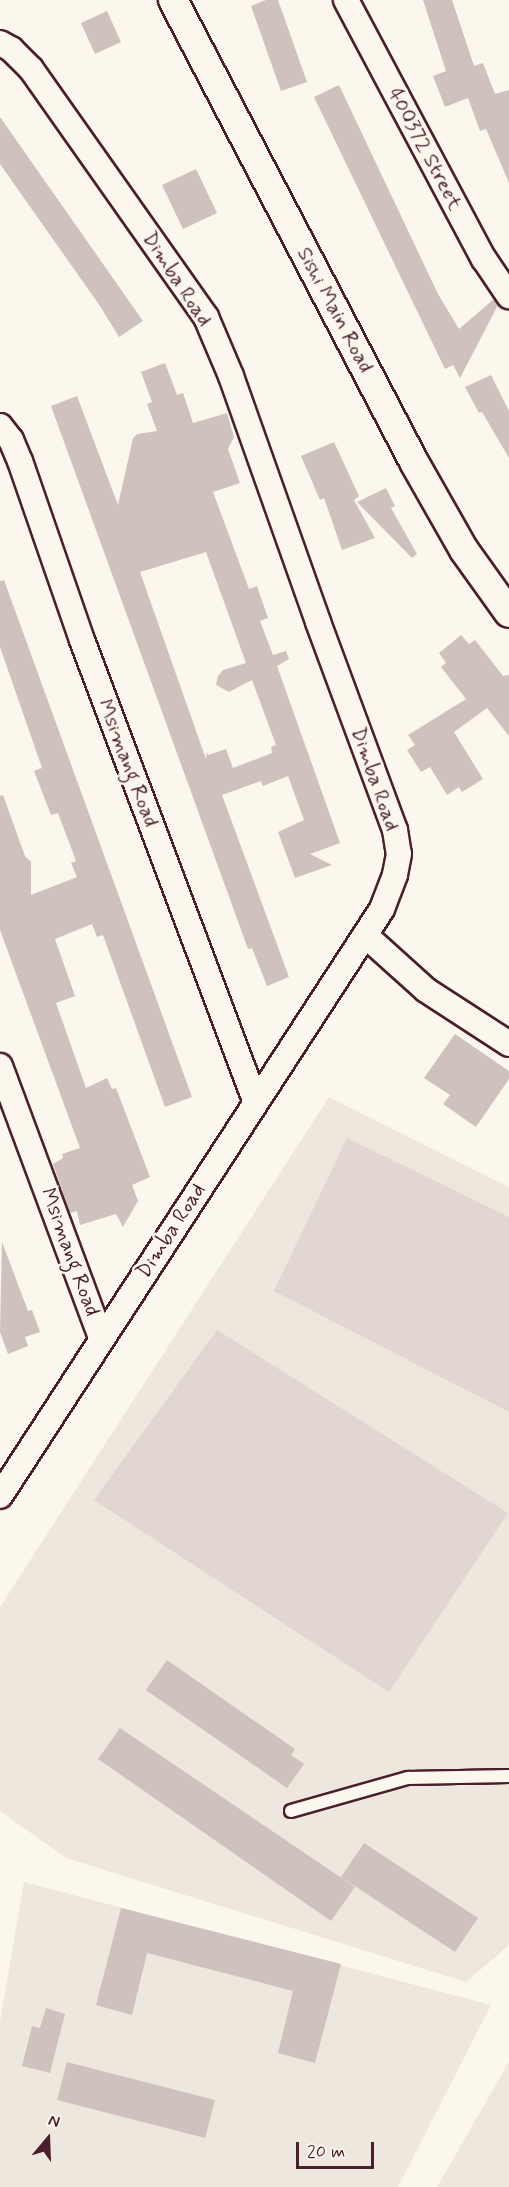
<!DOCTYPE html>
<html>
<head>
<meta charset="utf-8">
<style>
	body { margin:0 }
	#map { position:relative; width:509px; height:2187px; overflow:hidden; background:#fbf7ec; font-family:Mynerve,sans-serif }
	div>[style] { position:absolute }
	.built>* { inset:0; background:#eee7de }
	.green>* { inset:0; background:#e2d7d0 }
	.building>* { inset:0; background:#cfc2bc }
	.roads { filter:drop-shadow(2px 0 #4a1f2b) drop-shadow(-2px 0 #4a1f2b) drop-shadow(0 2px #4a1f2b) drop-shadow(0 -2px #4a1f2b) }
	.service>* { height:12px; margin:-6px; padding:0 6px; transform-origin:6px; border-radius:6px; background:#fbf7ec }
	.minor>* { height:24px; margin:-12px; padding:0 12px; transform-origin:12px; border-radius:12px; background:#fbf7ec }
	.tertiary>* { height:28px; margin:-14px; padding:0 14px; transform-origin:14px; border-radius:14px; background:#fbf7ec }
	span { translate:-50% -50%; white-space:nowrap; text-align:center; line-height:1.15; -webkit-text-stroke:5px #fbf7ec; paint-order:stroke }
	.street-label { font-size:21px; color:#4a1f2b }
	.north { position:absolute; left:18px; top:2109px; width:60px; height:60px; -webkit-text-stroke:4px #fbf7ec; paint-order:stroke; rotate:19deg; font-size:16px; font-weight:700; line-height:24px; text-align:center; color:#4a1f2b }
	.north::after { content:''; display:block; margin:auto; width:21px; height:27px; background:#4a1f2b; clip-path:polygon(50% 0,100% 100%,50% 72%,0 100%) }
	.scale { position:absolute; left:296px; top:2142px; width:78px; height:27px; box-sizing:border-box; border:3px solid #4a1f2b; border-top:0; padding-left:8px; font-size:18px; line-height:21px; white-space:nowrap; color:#4a1f2b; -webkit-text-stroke:4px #fbf7ec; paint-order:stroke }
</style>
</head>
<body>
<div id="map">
	<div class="built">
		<div style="clip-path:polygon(329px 1097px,509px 1187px,509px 1945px,466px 1982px,66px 1858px,0 1811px,0 1607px)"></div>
		<div style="clip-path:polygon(24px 1882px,491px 2005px,398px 2187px,0 2187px,0 2022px)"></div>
		<div style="clip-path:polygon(509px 2062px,509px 2187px,437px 2187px)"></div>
	</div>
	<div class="green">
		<div style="clip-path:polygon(347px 1138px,509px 1217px,509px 1412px,274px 1291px)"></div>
		<div style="clip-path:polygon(217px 1330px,508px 1513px,389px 1692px,94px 1500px)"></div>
	</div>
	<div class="building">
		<div style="clip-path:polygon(266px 0,278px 0,307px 82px,281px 91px,251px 6px)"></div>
		<div style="clip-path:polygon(423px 0,452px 0,474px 66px,483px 63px,495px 94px,509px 90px,509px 183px,486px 129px,480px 131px,468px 98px,445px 107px,433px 76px,446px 71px)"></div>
		<div style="clip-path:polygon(107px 11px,121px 42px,95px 54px,81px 23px)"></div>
		<div style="clip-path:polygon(339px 85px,438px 294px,459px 329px,494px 299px,498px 305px,460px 378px,453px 365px,445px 369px,314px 97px)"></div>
		<div style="clip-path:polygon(0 117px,143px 321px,119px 337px,100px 306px,0 164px)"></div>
		<div style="clip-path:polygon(196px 169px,217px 213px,183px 229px,162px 185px)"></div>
		<div style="clip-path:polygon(evenodd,165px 363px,177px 395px,183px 393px,193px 423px,227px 413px,234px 437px,228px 449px,240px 483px,213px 492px,249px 589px,257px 586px,268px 618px,260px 621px,273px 655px,286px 651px,289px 659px,277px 666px,340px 843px,310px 854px,332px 865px,295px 878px,278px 832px,304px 820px,288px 776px,263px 786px,261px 781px,222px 795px,289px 977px,267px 986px,252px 948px,248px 949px,51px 406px,77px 396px,118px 505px,133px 438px,137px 434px,157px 431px,147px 404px,152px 402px,141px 372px,165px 363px,206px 552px,246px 663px,223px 670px,218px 676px,216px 685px,229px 692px,252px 680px,276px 745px,271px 747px,272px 753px,233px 768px,226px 749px,208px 755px,207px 752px,206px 759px,140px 572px,206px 552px)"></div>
		<div style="clip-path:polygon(491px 375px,509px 411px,509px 458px,482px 412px,479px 413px,465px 387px)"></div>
		<div style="clip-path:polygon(334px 442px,359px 496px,354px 500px,375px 538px,342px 550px,324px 498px,320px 500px,301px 456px)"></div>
		<div style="clip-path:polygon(386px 488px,395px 506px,391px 508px,417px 554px,412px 558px,357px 502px)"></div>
		<div style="clip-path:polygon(4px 580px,192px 1097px,165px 1107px,103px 935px,97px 937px,92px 924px,55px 939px,75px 996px,56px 1003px,86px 1088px,107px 1078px,112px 1089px,116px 1088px,150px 1177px,132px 1185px,138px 1201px,123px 1227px,116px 1214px,80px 1225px,77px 1211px,70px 1213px,53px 1164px,63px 1158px,62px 1154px,80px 1148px,0 930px,0 796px,3px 795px,25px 856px,31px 862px,31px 895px,77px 877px,71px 863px,76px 861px,58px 813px,51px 815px,34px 771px,42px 768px,0 647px,0 581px)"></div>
		<div style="clip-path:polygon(461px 635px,469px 644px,475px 640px,503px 676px,509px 675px,509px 736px,487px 708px,454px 732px,483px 779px,462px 792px,459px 787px,447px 795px,430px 767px,421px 772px,407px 750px,415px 745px,408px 735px,466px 699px,441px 667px,446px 663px,439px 653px)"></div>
		<div style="clip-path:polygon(455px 1034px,509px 1071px,509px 1079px,476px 1127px,443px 1104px,450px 1095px,424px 1078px)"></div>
		<div style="clip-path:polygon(2px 1242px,28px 1311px,32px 1310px,40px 1332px,25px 1337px,28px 1346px,8px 1354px,0 1332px)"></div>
		<div style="clip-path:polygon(167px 1660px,295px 1749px,291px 1755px,304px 1764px,287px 1788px,146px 1690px)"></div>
		<div style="clip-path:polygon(120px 1728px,355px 1887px,331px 1921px,98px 1759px)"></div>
		<div style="clip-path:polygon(364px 1843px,478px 1918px,455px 1952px,341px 1877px)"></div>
		<div style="clip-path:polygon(121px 1908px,341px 1964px,315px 2063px,278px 2053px,293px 1991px,147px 1953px,132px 2015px,96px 2005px)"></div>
		<div style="clip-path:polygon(46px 2008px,65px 2014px,50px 2073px,22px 2066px,32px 2026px,40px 2028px)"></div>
		<div style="clip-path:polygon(67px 2062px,215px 2100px,205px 2138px,57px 2100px)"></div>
	</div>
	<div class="roads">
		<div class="service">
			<div style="left:291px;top:1811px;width:122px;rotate:-15.8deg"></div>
			<div style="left:408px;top:1778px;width:101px;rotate:-1.1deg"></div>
		</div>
		<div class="minor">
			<div style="left:346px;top:0;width:293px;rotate:62deg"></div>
			<div style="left:484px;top:259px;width:45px;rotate:56deg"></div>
			<div style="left:0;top:43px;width:13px;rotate:29deg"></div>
			<div style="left:11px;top:49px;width:28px;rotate:45deg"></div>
			<div style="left:31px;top:69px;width:304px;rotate:54.8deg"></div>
			<div style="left:206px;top:317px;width:64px;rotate:67deg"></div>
			<div style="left:231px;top:376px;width:261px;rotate:70.5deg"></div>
			<div style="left:318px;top:622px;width:222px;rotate:69.7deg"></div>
			<div style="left:395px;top:830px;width:24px;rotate:81deg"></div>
			<div style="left:399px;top:854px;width:21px;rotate:101deg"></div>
			<div style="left:395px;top:875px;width:36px;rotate:111deg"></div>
			<div style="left:382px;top:909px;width:700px;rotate:123.05deg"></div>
			<div style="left:0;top:426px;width:18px;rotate:52deg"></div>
			<div style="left:11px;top:440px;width:23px;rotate:67deg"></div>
			<div style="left:20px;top:461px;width:189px;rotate:70.9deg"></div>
			<div style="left:82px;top:640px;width:492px;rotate:69.4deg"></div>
			<div style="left:365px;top:935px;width:82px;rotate:42deg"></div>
			<div style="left:426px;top:990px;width:99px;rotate:33deg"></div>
			<div style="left:0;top:1066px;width:290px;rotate:69.6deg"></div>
		</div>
		<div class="tertiary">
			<div style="left:173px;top:0;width:521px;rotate:62.45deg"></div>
			<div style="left:414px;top:462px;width:101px;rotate:60.4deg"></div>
			<div style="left:464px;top:550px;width:77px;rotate:54.5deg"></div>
		</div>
	</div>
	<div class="street-label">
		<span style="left:425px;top:149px;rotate:62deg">400372 Street</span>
		<span style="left:177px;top:279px;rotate:57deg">Dimba Road</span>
		<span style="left:335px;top:310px;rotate:62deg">Sishi Main Road</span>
		<span style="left:128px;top:763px;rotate:69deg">Msimang Road</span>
		<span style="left:375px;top:779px;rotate:71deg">Dimba Road</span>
		<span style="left:171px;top:1231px;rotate:-57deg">Dimba Road</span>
		<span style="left:70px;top:1252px;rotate:70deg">Msimang Road</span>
	</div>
	<div class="north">N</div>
	<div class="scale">20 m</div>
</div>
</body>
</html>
